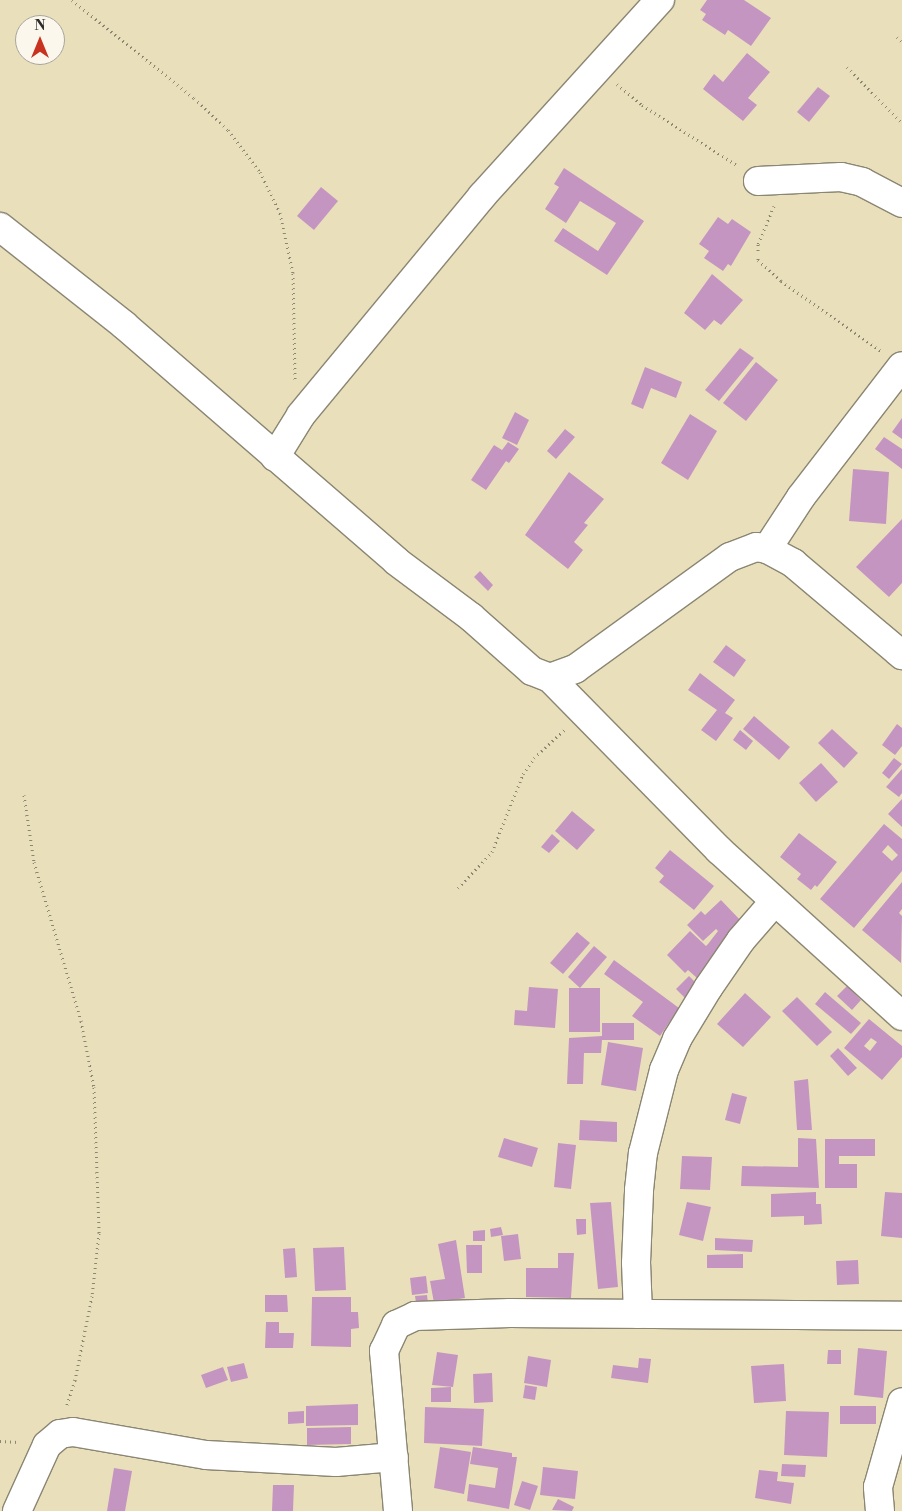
<!DOCTYPE html>
<html>
<head>
<meta charset="utf-8">
<style>
	body { margin:0 }
	#map { position:relative; width:902px; height:1511px; overflow:hidden; background:#e9e0bb; font-family:"Libre Bodoni",serif }
	div>[style] { position:absolute }
	.building>* { inset:0; background:#c595c1 }
	.path>* { height:3px; margin-top:-1.5px; transform-origin:0; background:repeating-linear-gradient(90deg,#8a8673 0 1px,transparent 0 5px) }
	.roads { filter:drop-shadow(1px 0 #8a8673) drop-shadow(-1px 0 #8a8673) drop-shadow(0 1px #8a8673) drop-shadow(0 -1px #8a8673) }
	.minor>* { height:28px; margin:-14px; padding:0 14px; transform-origin:14px; border-radius:14px; background:#fff }
	span { translate:-50% -50%; white-space:nowrap; text-align:center; line-height:1.15; -webkit-text-stroke:4.5px #fbf7ec; paint-order:stroke }
	.north { position:absolute; left:15px; top:15px; width:50px; height:50px; box-sizing:border-box; background:#fbf7ec; border:1px solid #a8a59f; border-radius:50%; rotate:0deg; font-size:14px; font-weight:700; line-height:20px; text-align:center; color:#2b2b2b }
	.north::after { content:''; display:block; margin:auto; width:18px; height:22px; background:#c8321e; clip-path:polygon(50% 0,100% 100%,50% 72%,0 100%) }
</style>
</head>
<body>
<div id="map">
	<div class="building">
		<div style="clip-path:polygon(707px 0,744px 0,771px 18px,751px 46px,728px 30px,725px 35px,702px 20px,706px 14px,700px 10px)"></div>
		<div style="clip-path:polygon(747px 53px,770px 72px,748px 98px,757px 105px,743px 121px,703px 89px,714px 74px,723px 82px)"></div>
		<div style="clip-path:polygon(818px 87px,830px 96px,809px 122px,797px 112px)"></div>
		<div style="clip-path:polygon(564px 168px,644px 221px,607px 275px,554px 241px,563px 228px,598px 251px,616px 223px,580px 201px,566px 223px,545px 209px,559px 187px,554px 184px)"></div>
		<div style="clip-path:polygon(321px 187px,338px 201px,314px 230px,297px 216px)"></div>
		<div style="clip-path:polygon(718px 217px,728px 224px,732px 219px,751px 232px,731px 266px,728px 264px,723px 271px,704px 258px,709px 251px,699px 244px)"></div>
		<div style="clip-path:polygon(712px 274px,743px 300px,721px 325px,710px 317px,714px 320px,705px 330px,684px 313px)"></div>
		<div style="clip-path:polygon(740px 348px,754px 358px,719px 401px,705px 390px)"></div>
		<div style="clip-path:polygon(756px 362px,778px 380px,746px 421px,723px 403px)"></div>
		<div style="clip-path:polygon(645px 367px,682px 382px,676px 398px,651px 388px,643px 409px,631px 404px)"></div>
		<div style="clip-path:polygon(515px 412px,529px 420px,517px 445px,502px 438px)"></div>
		<div style="clip-path:polygon(690px 414px,717px 431px,688px 480px,661px 463px)"></div>
		<div style="clip-path:polygon(902px 418px,902px 439px,892px 432px)"></div>
		<div style="clip-path:polygon(565px 429px,575px 437px,556px 459px,547px 451px)"></div>
		<div style="clip-path:polygon(884px 437px,902px 449px,902px 469px,875px 449px)"></div>
		<div style="clip-path:polygon(508px 442px,519px 449px,509px 463px,506px 461px,486px 490px,471px 480px,494px 445px,502px 450px)"></div>
		<div style="clip-path:polygon(853px 469px,889px 472px,886px 524px,849px 521px)"></div>
		<div style="clip-path:polygon(569px 472px,604px 499px,584px 523px,588px 525px,574px 542px,583px 550px,568px 569px,525px 535px)"></div>
		<div style="clip-path:polygon(902px 519px,902px 583px,889px 597px,856px 567px)"></div>
		<div style="clip-path:polygon(480px 571px,493px 585px,488px 591px,474px 577px)"></div>
		<div style="clip-path:polygon(726px 645px,746px 660px,734px 677px,713px 662px)"></div>
		<div style="clip-path:polygon(700px 673px,735px 700px,725px 713px,733px 718px,716px 741px,701px 730px,717px 710px,688px 690px)"></div>
		<div style="clip-path:polygon(754px 716px,790px 747px,779px 760px,743px 729px)"></div>
		<div style="clip-path:polygon(897px 724px,902px 728px,902px 746px,895px 755px,882px 745px)"></div>
		<div style="clip-path:polygon(832px 729px,858px 753px,844px 768px,818px 743px)"></div>
		<div style="clip-path:polygon(740px 730px,753px 741px,746px 750px,733px 740px)"></div>
		<div style="clip-path:polygon(894px 758px,902px 764px,889px 779px,882px 773px)"></div>
		<div style="clip-path:polygon(821px 763px,838px 782px,816px 802px,799px 783px)"></div>
		<div style="clip-path:polygon(902px 769px,902px 793px,899px 797px,886px 787px)"></div>
		<div style="clip-path:polygon(902px 799px,902px 827px,888px 814px)"></div>
		<div style="clip-path:polygon(572px 811px,595px 830px,577px 850px,555px 831px)"></div>
		<div style="clip-path:polygon(evenodd,884px 824px,902px 839px,902px 871px,854px 928px,820px 899px,884px 824px,888px 845px,898px 855px,892px 861px,882px 852px,888px 845px)"></div>
		<div style="clip-path:polygon(799px 833px,837px 862px,817px 887px,815px 885px,811px 890px,797px 879px,801px 874px,780px 857px)"></div>
		<div style="clip-path:polygon(552px 834px,560px 841px,549px 853px,541px 847px)"></div>
		<div style="clip-path:polygon(670px 850px,714px 886px,694px 910px,659px 882px,664px 876px,655px 868px)"></div>
		<div style="clip-path:polygon(902px 882px,902px 909px,899px 913px,902px 916px,901px 963px,862px 930px)"></div>
		<div style="clip-path:polygon(721px 900px,743px 923px,720px 956px,697px 978px,688px 970px,685px 973px,667px 955px,690px 931px,706px 946px,708px 944px,718px 931px,716px 929px,703px 941px,687px 925px,701px 911px,705px 915px)"></div>
		<div style="clip-path:polygon(577px 932px,590px 943px,563px 974px,550px 963px)"></div>
		<div style="clip-path:polygon(594px 946px,607px 957px,580px 988px,568px 977px)"></div>
		<div style="clip-path:polygon(614px 960px,679px 1008px,660px 1036px,632px 1016px,643px 1002px,604px 974px)"></div>
		<div style="clip-path:polygon(689px 976px,698px 985px,685px 998px,676px 989px)"></div>
		<div style="clip-path:polygon(847px 986px,861px 1000px,852px 1010px,837px 996px)"></div>
		<div style="clip-path:polygon(529px 987px,558px 989px,555px 1028px,514px 1025px,515px 1010px,527px 1011px)"></div>
		<div style="clip-path:polygon(569px 988px,600px 988px,600px 1032px,569px 1032px)"></div>
		<div style="clip-path:polygon(825px 992px,861px 1023px,851px 1034px,815px 1004px)"></div>
		<div style="clip-path:polygon(745px 993px,771px 1017px,743px 1047px,717px 1024px)"></div>
		<div style="clip-path:polygon(797px 997px,832px 1032px,817px 1046px,782px 1011px)"></div>
		<div style="clip-path:polygon(evenodd,869px 1019px,902px 1046px,902px 1057px,882px 1080px,844px 1048px,869px 1019px,871px 1038px,877px 1042px,870px 1051px,864px 1046px,871px 1038px)"></div>
		<div style="clip-path:polygon(602px 1023px,634px 1023px,634px 1040px,602px 1040px,601px 1053px,584px 1053px,583px 1084px,567px 1084px,569px 1038px,602px 1036px)"></div>
		<div style="clip-path:polygon(608px 1042px,643px 1048px,636px 1091px,601px 1085px)"></div>
		<div style="clip-path:polygon(838px 1048px,857px 1068px,848px 1076px,830px 1056px)"></div>
		<div style="clip-path:polygon(808px 1079px,812px 1130px,797px 1130px,794px 1081px)"></div>
		<div style="clip-path:polygon(732px 1093px,747px 1097px,740px 1124px,725px 1120px)"></div>
		<div style="clip-path:polygon(580px 1120px,617px 1122px,617px 1142px,579px 1140px)"></div>
		<div style="clip-path:polygon(504px 1138px,538px 1148px,532px 1167px,498px 1157px)"></div>
		<div style="clip-path:polygon(798px 1138px,816px 1139px,819px 1188px,741px 1186px,742px 1166px,798px 1167px)"></div>
		<div style="clip-path:polygon(825px 1139px,875px 1139px,875px 1156px,839px 1156px,839px 1164px,857px 1164px,857px 1188px,825px 1188px)"></div>
		<div style="clip-path:polygon(558px 1143px,576px 1145px,571px 1189px,554px 1187px)"></div>
		<div style="clip-path:polygon(682px 1156px,712px 1157px,710px 1190px,680px 1189px)"></div>
		<div style="clip-path:polygon(816px 1192px,816px 1204px,821px 1204px,822px 1224px,804px 1225px,804px 1216px,771px 1217px,771px 1194px)"></div>
		<div style="clip-path:polygon(885px 1192px,902px 1193px,902px 1238px,881px 1236px)"></div>
		<div style="clip-path:polygon(611px 1202px,618px 1287px,598px 1289px,590px 1203px)"></div>
		<div style="clip-path:polygon(687px 1202px,711px 1207px,703px 1241px,679px 1235px)"></div>
		<div style="clip-path:polygon(576px 1219px,586px 1219px,586px 1234px,577px 1235px)"></div>
		<div style="clip-path:polygon(501px 1227px,503px 1235px,491px 1237px,490px 1229px)"></div>
		<div style="clip-path:polygon(485px 1230px,485px 1241px,473px 1241px,473px 1231px)"></div>
		<div style="clip-path:polygon(518px 1234px,521px 1259px,504px 1261px,501px 1236px)"></div>
		<div style="clip-path:polygon(715px 1238px,753px 1240px,752px 1252px,715px 1250px)"></div>
		<div style="clip-path:polygon(456px 1240px,465px 1298px,434px 1303px,430px 1281px,445px 1279px,438px 1244px)"></div>
		<div style="clip-path:polygon(466px 1245px,482px 1245px,482px 1273px,467px 1273px)"></div>
		<div style="clip-path:polygon(344px 1247px,346px 1290px,315px 1291px,313px 1248px)"></div>
		<div style="clip-path:polygon(295px 1248px,297px 1277px,285px 1278px,283px 1249px)"></div>
		<div style="clip-path:polygon(558px 1253px,574px 1253px,571px 1298px,526px 1297px,526px 1268px,558px 1268px)"></div>
		<div style="clip-path:polygon(743px 1254px,743px 1268px,707px 1268px,707px 1255px)"></div>
		<div style="clip-path:polygon(858px 1260px,859px 1284px,837px 1285px,836px 1261px)"></div>
		<div style="clip-path:polygon(426px 1276px,428px 1293px,412px 1295px,410px 1278px)"></div>
		<div style="clip-path:polygon(265px 1295px,287px 1295px,288px 1312px,265px 1312px)"></div>
		<div style="clip-path:polygon(427px 1295px,428px 1303px,416px 1303px,415px 1296px)"></div>
		<div style="clip-path:polygon(312px 1297px,351px 1297px,351px 1312px,358px 1312px,359px 1328px,351px 1329px,351px 1347px,311px 1346px)"></div>
		<div style="clip-path:polygon(266px 1322px,279px 1322px,279px 1333px,294px 1333px,293px 1348px,265px 1348px)"></div>
		<div style="clip-path:polygon(858px 1348px,887px 1351px,883px 1398px,854px 1395px)"></div>
		<div style="clip-path:polygon(828px 1350px,841px 1350px,841px 1364px,827px 1364px)"></div>
		<div style="clip-path:polygon(437px 1352px,458px 1355px,453px 1387px,432px 1385px)"></div>
		<div style="clip-path:polygon(528px 1356px,551px 1360px,547px 1387px,524px 1383px)"></div>
		<div style="clip-path:polygon(639px 1358px,651px 1359px,648px 1383px,611px 1378px,613px 1365px,638px 1368px)"></div>
		<div style="clip-path:polygon(244px 1363px,248px 1378px,231px 1382px,227px 1367px)"></div>
		<div style="clip-path:polygon(784px 1364px,786px 1401px,754px 1403px,751px 1366px)"></div>
		<div style="clip-path:polygon(223px 1367px,228px 1380px,206px 1388px,201px 1375px)"></div>
		<div style="clip-path:polygon(492px 1373px,493px 1402px,474px 1403px,473px 1374px)"></div>
		<div style="clip-path:polygon(525px 1385px,537px 1387px,535px 1400px,523px 1398px)"></div>
		<div style="clip-path:polygon(451px 1387px,451px 1402px,431px 1402px,431px 1388px)"></div>
		<div style="clip-path:polygon(358px 1404px,358px 1425px,306px 1426px,306px 1406px)"></div>
		<div style="clip-path:polygon(840px 1406px,876px 1406px,876px 1424px,840px 1424px)"></div>
		<div style="clip-path:polygon(425px 1407px,484px 1409px,482px 1446px,424px 1443px)"></div>
		<div style="clip-path:polygon(304px 1411px,304px 1423px,288px 1424px,288px 1412px)"></div>
		<div style="clip-path:polygon(786px 1411px,829px 1412px,827px 1457px,784px 1455px)"></div>
		<div style="clip-path:polygon(351px 1427px,351px 1444px,307px 1445px,307px 1428px)"></div>
		<div style="clip-path:polygon(440px 1447px,471px 1452px,464px 1494px,434px 1488px)"></div>
		<div style="clip-path:polygon(473px 1447px,512px 1453px,512px 1457px,517px 1457px,509px 1509px,467px 1501px,469px 1484px,495px 1488px,498px 1468px,470px 1464px)"></div>
		<div style="clip-path:polygon(782px 1464px,806px 1465px,805px 1477px,781px 1476px)"></div>
		<div style="clip-path:polygon(543px 1467px,578px 1471px,575px 1499px,540px 1495px)"></div>
		<div style="clip-path:polygon(114px 1468px,132px 1471px,125px 1511px,107px 1511px)"></div>
		<div style="clip-path:polygon(759px 1470px,778px 1472px,777px 1481px,794px 1483px,791px 1504px,755px 1498px)"></div>
		<div style="clip-path:polygon(522px 1481px,538px 1486px,530px 1510px,514px 1505px)"></div>
		<div style="clip-path:polygon(273px 1485px,294px 1485px,293px 1511px,272px 1511px)"></div>
		<div style="clip-path:polygon(558px 1499px,574px 1507px,572px 1511px,552px 1510px)"></div>
	</div>
	<div class="path">
		<div style="left:72px;top:0;width:156px;rotate:38.8deg"></div>
		<div style="left:194px;top:98px;width:47px;rotate:43.3deg"></div>
		<div style="left:228px;top:130px;width:53px;rotate:52.7deg"></div>
		<div style="left:260px;top:172px;width:46px;rotate:64deg"></div>
		<div style="left:280px;top:213px;width:61px;rotate:77.8deg"></div>
		<div style="left:293px;top:273px;width:107px;rotate:88.9deg"></div>
		<div style="left:897px;top:37px;width:7px;rotate:45deg"></div>
		<div style="left:847px;top:67px;width:78px;rotate:45.5deg"></div>
		<div style="left:617px;top:84px;width:33px;rotate:40deg"></div>
		<div style="left:642px;top:105px;width:114px;rotate:32.4deg"></div>
		<div style="left:774px;top:206px;width:41px;rotate:112.8deg"></div>
		<div style="left:758px;top:244px;width:16px;rotate:90deg"></div>
		<div style="left:758px;top:260px;width:31px;rotate:42deg"></div>
		<div style="left:781px;top:281px;width:122px;rotate:35deg"></div>
		<div style="left:24px;top:795px;width:68px;rotate:81.5deg"></div>
		<div style="left:34px;top:862px;width:166px;rotate:73.5deg"></div>
		<div style="left:81px;top:1021px;width:67px;rotate:78.9deg"></div>
		<div style="left:94px;top:1087px;width:146px;rotate:88deg"></div>
		<div style="left:99px;top:1233px;width:63px;rotate:96.3deg"></div>
		<div style="left:92px;top:1296px;width:86px;rotate:101.4deg"></div>
		<div style="left:75px;top:1380px;width:29px;rotate:108deg"></div>
		<div style="left:458px;top:888px;width:50px;rotate:-46.6deg"></div>
		<div style="left:492px;top:852px;width:84px;rotate:-68.3deg"></div>
		<div style="left:523px;top:774px;width:19px;rotate:-55deg"></div>
		<div style="left:534px;top:758px;width:42px;rotate:-43.1deg"></div>
		<div style="left:0;top:1441px;width:19px;rotate:3deg"></div>
	</div>
	<div class="roads">
		<div class="minor">
			<div style="left:758px;top:181px;width:83px;rotate:-2.8deg"></div>
			<div style="left:841px;top:177px;width:22px;rotate:13deg"></div>
			<div style="left:862px;top:182px;width:45px;rotate:27.7deg"></div>
			<div style="left:0;top:227px;width:158px;rotate:38.3deg"></div>
			<div style="left:124px;top:325px;width:360px;rotate:40.9deg"></div>
			<div style="left:396px;top:561px;width:94px;rotate:36.7deg"></div>
			<div style="left:471px;top:617px;width:81px;rotate:41.5deg"></div>
			<div style="left:532px;top:671px;width:19px;rotate:21deg"></div>
			<div style="left:550px;top:678px;width:27px;rotate:-20deg"></div>
			<div style="left:575px;top:669px;width:191px;rotate:-35.9deg"></div>
			<div style="left:730px;top:557px;width:28px;rotate:-21deg"></div>
			<div style="left:756px;top:547px;width:11px;rotate:10deg"></div>
			<div style="left:767px;top:549px;width:30px;rotate:28deg"></div>
			<div style="left:793px;top:563px;width:143px;rotate:40.2deg"></div>
			<div style="left:275px;top:457px;width:49px;rotate:-58.2deg"></div>
			<div style="left:301px;top:415px;width:284px;rotate:-50.4deg"></div>
			<div style="left:482px;top:196px;width:265px;rotate:-47.8deg"></div>
			<div style="left:767px;top:549px;width:62px;rotate:-56.8deg"></div>
			<div style="left:801px;top:497px;width:165px;rotate:-52.4deg"></div>
			<div style="left:550px;top:678px;width:241px;rotate:45.5deg"></div>
			<div style="left:719px;top:850px;width:247px;rotate:42.2deg"></div>
			<div style="left:638px;top:1314px;width:51px;rotate:-92.2deg"></div>
			<div style="left:636px;top:1263px;width:73px;rotate:-87.6deg"></div>
			<div style="left:639px;top:1190px;width:37px;rotate:-84deg"></div>
			<div style="left:643px;top:1153px;width:86px;rotate:-75.8deg"></div>
			<div style="left:664px;top:1070px;width:34px;rotate:-67deg"></div>
			<div style="left:677px;top:1039px;width:60px;rotate:-58.7deg"></div>
			<div style="left:708px;top:988px;width:58px;rotate:-55.5deg"></div>
			<div style="left:741px;top:940px;width:50px;rotate:-49deg"></div>
			<div style="left:17px;top:1511px;width:72px;rotate:-65.6deg"></div>
			<div style="left:47px;top:1445px;width:17px;rotate:-40deg"></div>
			<div style="left:60px;top:1434px;width:13px;rotate:-9deg"></div>
			<div style="left:73px;top:1432px;width:135px;rotate:9.8deg"></div>
			<div style="left:206px;top:1455px;width:130px;rotate:3.1deg"></div>
			<div style="left:336px;top:1462px;width:58px;rotate:-4.9deg"></div>
			<div style="left:398px;top:1511px;width:161px;rotate:-95deg"></div>
			<div style="left:384px;top:1351px;width:29px;rotate:-65deg"></div>
			<div style="left:396px;top:1325px;width:21px;rotate:-25deg"></div>
			<div style="left:415px;top:1316px;width:95px;rotate:-1.8deg"></div>
			<div style="left:510px;top:1313px;width:392px;rotate:0.4deg"></div>
			<div style="left:880px;top:1511px;width:24px;rotate:-95deg"></div>
			<div style="left:878px;top:1487px;width:88px;rotate:-74.2deg"></div>
		</div>
	</div>
	<div class="north">N</div>
</div>
</body>
</html>
